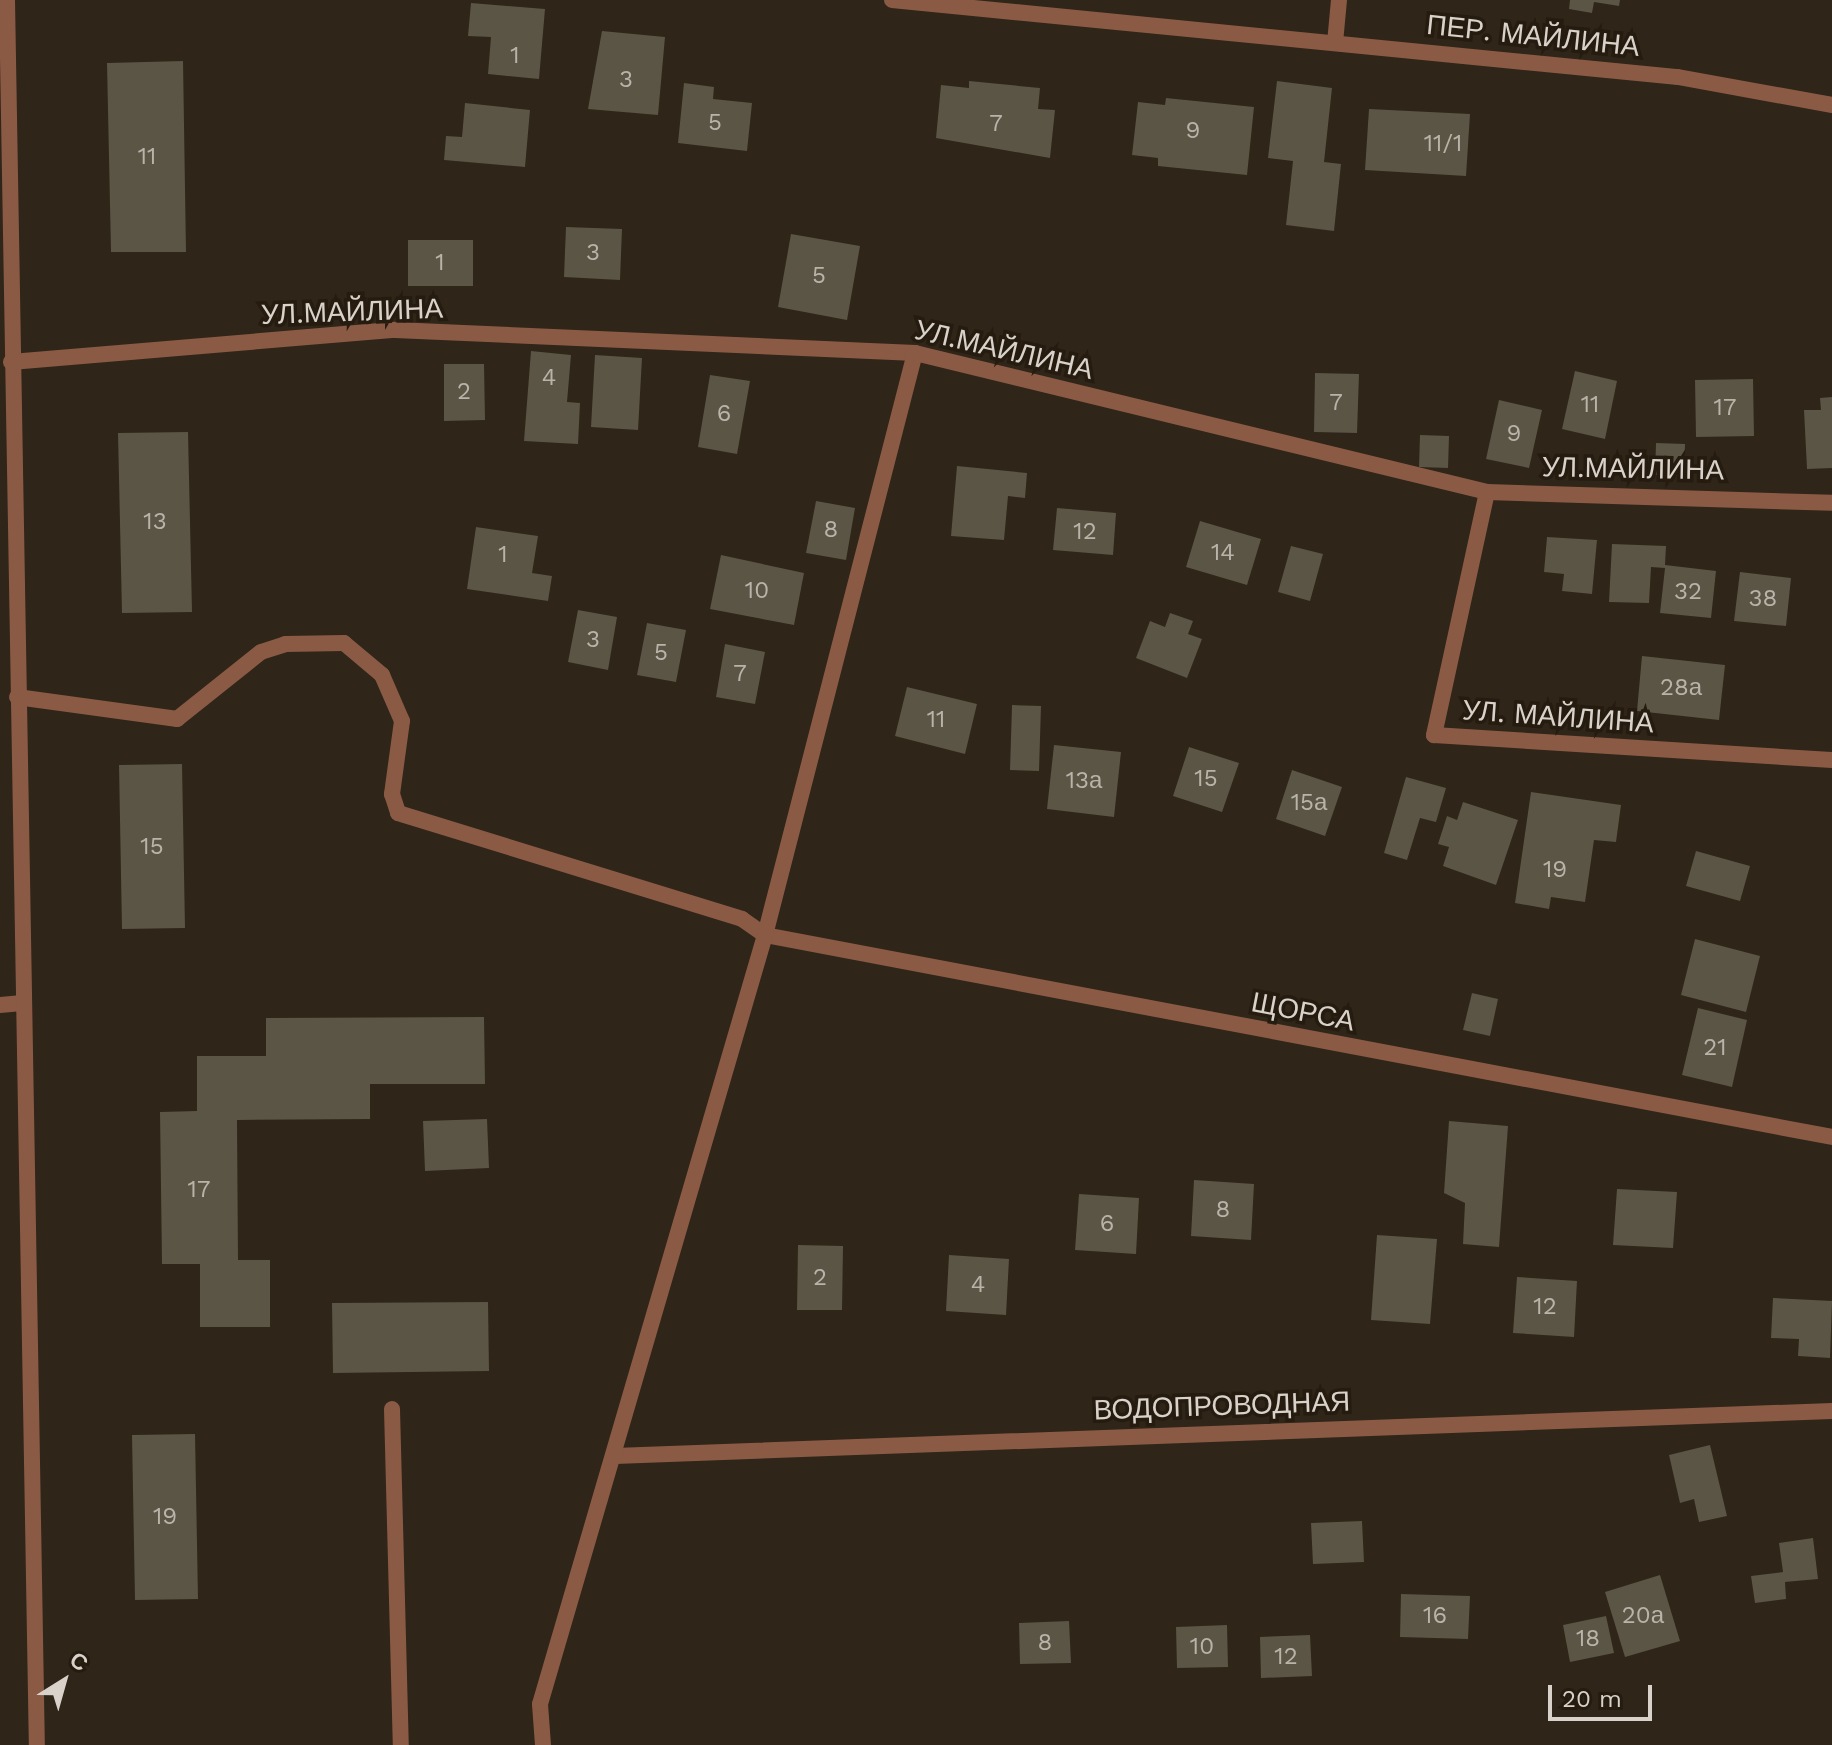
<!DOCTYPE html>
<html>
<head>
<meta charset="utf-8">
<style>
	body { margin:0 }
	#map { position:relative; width:1832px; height:1745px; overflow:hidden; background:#2f2519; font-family:"Work Sans",sans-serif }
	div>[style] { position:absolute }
	.building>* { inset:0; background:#5a5545 }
	.service>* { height:16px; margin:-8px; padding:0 8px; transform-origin:8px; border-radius:8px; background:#8a5a45 }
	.minor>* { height:16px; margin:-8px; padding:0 8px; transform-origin:8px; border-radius:8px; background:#8a5a45 }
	span { translate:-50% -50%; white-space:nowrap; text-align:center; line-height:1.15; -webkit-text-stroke:7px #251b0f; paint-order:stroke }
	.number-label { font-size:24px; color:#b9b3a9 }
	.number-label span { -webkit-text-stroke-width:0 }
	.street-label { font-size:28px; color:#d9d2ca }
	.north { position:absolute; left:24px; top:1641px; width:80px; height:80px; -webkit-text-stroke:6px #251b0f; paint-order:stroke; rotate:37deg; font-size:22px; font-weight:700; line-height:32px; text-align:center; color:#d9d2ca }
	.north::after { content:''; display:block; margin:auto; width:28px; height:36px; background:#d9d2ca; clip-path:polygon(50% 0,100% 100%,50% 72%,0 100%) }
	.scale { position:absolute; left:1548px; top:1685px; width:104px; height:36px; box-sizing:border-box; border:4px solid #d9d2ca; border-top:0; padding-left:10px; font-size:24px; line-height:28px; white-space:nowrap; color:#d9d2ca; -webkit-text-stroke:6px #251b0f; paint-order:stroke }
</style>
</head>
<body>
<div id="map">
	<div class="building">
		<div style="clip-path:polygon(1570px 0,1620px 0,1619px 6px,1594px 2px,1592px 13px,1569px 9px)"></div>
		<div style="clip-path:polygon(471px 3px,545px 9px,539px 79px,488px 74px,491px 37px,468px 36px)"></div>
		<div style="clip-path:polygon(602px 31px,665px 37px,658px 115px,588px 109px)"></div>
		<div style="clip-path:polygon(183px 61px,186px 252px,111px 252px,107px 63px)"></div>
		<div style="clip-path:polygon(969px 81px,1040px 88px,1038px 109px,1055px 110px,1050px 158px,936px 138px,941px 85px,969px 88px)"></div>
		<div style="clip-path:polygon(1277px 81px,1332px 88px,1324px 162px,1341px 164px,1334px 231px,1286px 225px,1293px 161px,1268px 158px)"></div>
		<div style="clip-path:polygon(684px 83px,714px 87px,713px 99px,752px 103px,747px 151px,678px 143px)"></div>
		<div style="clip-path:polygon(1166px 98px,1254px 107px,1247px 175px,1158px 166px,1158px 158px,1132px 155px,1138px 102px,1165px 105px)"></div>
		<div style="clip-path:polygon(465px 103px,530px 110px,525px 167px,444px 160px,446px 136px,462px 137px)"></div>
		<div style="clip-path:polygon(1369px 109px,1470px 114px,1466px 176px,1365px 170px)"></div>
		<div style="clip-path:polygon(566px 227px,622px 229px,620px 280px,564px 277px)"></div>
		<div style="clip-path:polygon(791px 234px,860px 246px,847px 320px,778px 307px)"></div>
		<div style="clip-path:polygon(408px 240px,473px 240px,473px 286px,408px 286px)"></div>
		<div style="clip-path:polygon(531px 351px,571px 355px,567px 402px,580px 403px,578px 444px,524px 441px)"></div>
		<div style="clip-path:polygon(595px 355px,642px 358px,638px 430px,591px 427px)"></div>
		<div style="clip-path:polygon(444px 364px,484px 364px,485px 420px,444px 421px)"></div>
		<div style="clip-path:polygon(1575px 371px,1617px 381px,1605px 439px,1562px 429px)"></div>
		<div style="clip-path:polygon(1315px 373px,1359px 374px,1357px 433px,1314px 432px)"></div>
		<div style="clip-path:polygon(710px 375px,750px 381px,737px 454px,698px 447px)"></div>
		<div style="clip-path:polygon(1753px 379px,1754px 436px,1696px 437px,1695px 380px)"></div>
		<div style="clip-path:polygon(1832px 397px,1832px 468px,1807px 469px,1804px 410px,1821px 410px,1820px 398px)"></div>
		<div style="clip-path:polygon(1499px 400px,1542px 410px,1529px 468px,1486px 459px)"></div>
		<div style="clip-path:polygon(188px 432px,192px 612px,122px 613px,118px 433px)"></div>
		<div style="clip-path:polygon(1420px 435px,1449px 436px,1448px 468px,1419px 467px)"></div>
		<div style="clip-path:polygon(1656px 443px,1685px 444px,1684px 476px,1655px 475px)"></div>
		<div style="clip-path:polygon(957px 466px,1027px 473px,1025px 498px,1008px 496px,1004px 540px,951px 536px)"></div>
		<div style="clip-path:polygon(816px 501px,855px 508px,846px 560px,806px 553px)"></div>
		<div style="clip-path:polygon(1057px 508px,1116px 513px,1113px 555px,1053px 550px)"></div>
		<div style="clip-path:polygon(1200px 521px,1261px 539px,1247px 585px,1186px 567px)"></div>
		<div style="clip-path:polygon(476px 527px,538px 536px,532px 573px,552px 576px,548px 601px,467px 589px)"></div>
		<div style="clip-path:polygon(1547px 537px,1597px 540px,1592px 594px,1562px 591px,1564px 574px,1544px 572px)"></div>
		<div style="clip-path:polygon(1612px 544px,1666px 546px,1665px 565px,1716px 571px,1711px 618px,1660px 613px,1665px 568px,1651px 567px,1649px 603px,1609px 602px)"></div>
		<div style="clip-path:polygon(1291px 546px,1323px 554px,1310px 601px,1278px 592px)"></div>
		<div style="clip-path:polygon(721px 555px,804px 573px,794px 625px,710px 609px)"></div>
		<div style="clip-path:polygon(1740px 572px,1791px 578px,1786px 626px,1734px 621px)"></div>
		<div style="clip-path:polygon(578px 610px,617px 617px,608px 670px,568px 662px)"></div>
		<div style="clip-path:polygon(1170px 613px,1193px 621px,1188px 634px,1202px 639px,1187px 678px,1136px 658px,1150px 621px,1165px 627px)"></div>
		<div style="clip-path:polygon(647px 623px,686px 630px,676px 682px,637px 675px)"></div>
		<div style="clip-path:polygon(725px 644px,765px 652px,755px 704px,716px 697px)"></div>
		<div style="clip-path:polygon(1642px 656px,1725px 665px,1719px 720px,1637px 711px)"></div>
		<div style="clip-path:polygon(907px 687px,977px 704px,965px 754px,895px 736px)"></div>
		<div style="clip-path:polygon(1012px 705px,1041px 706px,1039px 771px,1010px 770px)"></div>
		<div style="clip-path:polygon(1054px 745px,1121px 752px,1114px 817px,1047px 809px)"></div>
		<div style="clip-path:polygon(1189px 747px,1239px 763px,1222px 812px,1173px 796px)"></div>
		<div style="clip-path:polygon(182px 764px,185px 928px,122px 929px,119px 765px)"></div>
		<div style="clip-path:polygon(1292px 770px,1342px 787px,1325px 836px,1276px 819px)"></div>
		<div style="clip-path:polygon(1406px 777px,1446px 788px,1436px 822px,1420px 818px,1407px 860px,1384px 853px)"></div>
		<div style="clip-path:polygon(1531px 792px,1621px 805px,1616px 842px,1594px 840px,1585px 902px,1551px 897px,1549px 909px,1515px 903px)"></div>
		<div style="clip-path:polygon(1463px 802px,1518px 820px,1496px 885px,1443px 866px,1449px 847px,1438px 844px,1447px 816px,1457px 820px)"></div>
		<div style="clip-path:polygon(1696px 851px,1750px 866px,1740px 901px,1686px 886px)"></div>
		<div style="clip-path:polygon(1695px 939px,1760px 956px,1746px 1012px,1681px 995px)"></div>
		<div style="clip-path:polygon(1472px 993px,1498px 999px,1490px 1036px,1463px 1030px)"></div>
		<div style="clip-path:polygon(1698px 1008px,1747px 1020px,1732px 1087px,1682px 1075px)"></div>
		<div style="clip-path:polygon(484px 1017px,485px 1084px,370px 1084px,370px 1119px,237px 1120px,238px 1260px,270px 1260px,270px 1327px,200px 1327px,200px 1264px,162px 1264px,160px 1112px,197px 1111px,197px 1056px,266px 1056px,266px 1018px)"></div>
		<div style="clip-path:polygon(487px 1119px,489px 1168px,425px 1171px,423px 1121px)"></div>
		<div style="clip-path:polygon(1449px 1121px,1508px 1126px,1499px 1247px,1463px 1244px,1465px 1203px,1444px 1193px)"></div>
		<div style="clip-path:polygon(1194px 1180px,1254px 1184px,1251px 1240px,1191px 1236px)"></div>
		<div style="clip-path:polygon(1617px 1189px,1677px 1192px,1673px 1248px,1613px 1245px)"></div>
		<div style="clip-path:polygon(1079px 1194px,1139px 1198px,1136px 1254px,1075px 1250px)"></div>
		<div style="clip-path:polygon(1377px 1235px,1437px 1239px,1430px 1324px,1371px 1320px)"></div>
		<div style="clip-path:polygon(798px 1245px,843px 1246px,842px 1310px,797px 1310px)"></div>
		<div style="clip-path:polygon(949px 1255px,1009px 1259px,1006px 1315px,946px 1311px)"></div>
		<div style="clip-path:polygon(1517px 1277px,1577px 1281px,1574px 1337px,1513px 1333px)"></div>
		<div style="clip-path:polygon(1773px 1298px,1832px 1301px,1830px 1358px,1798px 1356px,1799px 1339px,1771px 1338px)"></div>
		<div style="clip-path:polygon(488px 1302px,489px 1371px,333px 1373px,332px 1303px)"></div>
		<div style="clip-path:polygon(195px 1434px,198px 1599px,135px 1600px,132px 1435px)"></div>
		<div style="clip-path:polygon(1710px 1445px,1727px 1516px,1699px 1522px,1694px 1499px,1680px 1503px,1669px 1455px)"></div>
		<div style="clip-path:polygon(1362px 1521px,1364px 1562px,1313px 1564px,1311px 1523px)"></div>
		<div style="clip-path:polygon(1813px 1538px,1818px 1579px,1785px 1582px,1786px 1599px,1755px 1603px,1751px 1576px,1783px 1572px,1779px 1543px)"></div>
		<div style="clip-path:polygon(1660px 1575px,1680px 1641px,1625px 1657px,1605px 1592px)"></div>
		<div style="clip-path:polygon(1401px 1594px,1470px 1596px,1468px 1639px,1400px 1637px)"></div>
		<div style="clip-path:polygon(1606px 1616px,1614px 1653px,1570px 1662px,1563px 1625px)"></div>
		<div style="clip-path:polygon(1069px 1621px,1071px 1663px,1020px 1664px,1019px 1623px)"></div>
		<div style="clip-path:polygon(1227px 1625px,1228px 1667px,1177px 1668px,1176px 1627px)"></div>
		<div style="clip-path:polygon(1310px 1635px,1312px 1676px,1261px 1678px,1260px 1637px)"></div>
	</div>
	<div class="service">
		<div style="left:17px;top:697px;width:162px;rotate:7.8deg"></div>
		<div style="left:177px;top:719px;width:107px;rotate:-38.6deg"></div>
		<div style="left:261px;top:652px;width:25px;rotate:-18deg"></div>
		<div style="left:285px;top:644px;width:59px;rotate:-1deg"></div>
		<div style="left:344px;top:643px;width:50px;rotate:40.1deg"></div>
		<div style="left:382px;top:675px;width:50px;rotate:66.5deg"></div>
		<div style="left:402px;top:721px;width:74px;rotate:97.8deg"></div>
		<div style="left:392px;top:794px;width:20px;rotate:72deg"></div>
		<div style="left:398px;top:813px;width:360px;rotate:17.1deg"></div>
		<div style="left:742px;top:919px;width:28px;rotate:35deg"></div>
		<div style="left:0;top:1005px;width:22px;rotate:-5deg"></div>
		<div style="left:392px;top:1409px;width:336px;rotate:88.5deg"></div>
	</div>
	<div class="minor">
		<div style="left:7px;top:0;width:1745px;rotate:89.02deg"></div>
		<div style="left:892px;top:0;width:790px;rotate:5.6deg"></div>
		<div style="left:1678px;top:77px;width:157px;rotate:10.3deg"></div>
		<div style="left:1335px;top:43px;width:43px;rotate:-84.7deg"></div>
		<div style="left:11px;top:362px;width:385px;rotate:-4.8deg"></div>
		<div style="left:395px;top:330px;width:521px;rotate:2.53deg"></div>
		<div style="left:915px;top:353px;width:589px;rotate:13.66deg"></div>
		<div style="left:1487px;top:492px;width:345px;rotate:1.8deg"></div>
		<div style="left:1487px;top:492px;width:249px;rotate:102.3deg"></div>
		<div style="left:1434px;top:735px;width:399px;rotate:3.6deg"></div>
		<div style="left:765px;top:935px;width:1086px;rotate:10.72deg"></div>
		<div style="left:615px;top:1456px;width:1218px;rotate:-2.12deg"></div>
		<div style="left:543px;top:1745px;width:41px;rotate:-94.2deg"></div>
		<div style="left:540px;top:1704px;width:801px;rotate:-73.69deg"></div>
		<div style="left:765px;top:935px;width:601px;rotate:-75.55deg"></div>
	</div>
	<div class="number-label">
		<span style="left:515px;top:56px">1</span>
		<span style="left:626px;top:80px">3</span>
		<span style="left:715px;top:123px">5</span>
		<span style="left:996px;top:124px">7</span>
		<span style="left:1193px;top:131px">9</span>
		<span style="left:1443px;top:144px">11/1</span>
		<span style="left:147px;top:157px">11</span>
		<span style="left:593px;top:253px">3</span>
		<span style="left:440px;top:263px">1</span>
		<span style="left:819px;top:276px">5</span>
		<span style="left:549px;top:378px">4</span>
		<span style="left:464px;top:392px">2</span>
		<span style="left:1336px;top:403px">7</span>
		<span style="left:1590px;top:405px">11</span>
		<span style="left:1725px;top:408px">17</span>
		<span style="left:724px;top:414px">6</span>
		<span style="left:1514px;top:434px">9</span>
		<span style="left:155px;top:522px">13</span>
		<span style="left:831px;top:530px">8</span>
		<span style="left:1085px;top:532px">12</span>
		<span style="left:1223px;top:553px">14</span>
		<span style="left:503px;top:555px">1</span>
		<span style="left:757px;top:591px">10</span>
		<span style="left:1688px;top:592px">32</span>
		<span style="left:1763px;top:599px">38</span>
		<span style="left:593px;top:640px">3</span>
		<span style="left:661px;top:653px">5</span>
		<span style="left:740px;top:674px">7</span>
		<span style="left:1681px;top:688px">28а</span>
		<span style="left:936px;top:720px">11</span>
		<span style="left:1206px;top:779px">15</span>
		<span style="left:1084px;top:781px">13а</span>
		<span style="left:1309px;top:803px">15а</span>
		<span style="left:152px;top:847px">15</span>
		<span style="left:1555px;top:870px">19</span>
		<span style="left:1715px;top:1048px">21</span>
		<span style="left:199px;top:1190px">17</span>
		<span style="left:1223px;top:1210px">8</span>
		<span style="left:1107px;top:1224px">6</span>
		<span style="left:820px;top:1278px">2</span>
		<span style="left:978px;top:1285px">4</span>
		<span style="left:1545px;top:1307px">12</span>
		<span style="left:165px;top:1517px">19</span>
		<span style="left:1435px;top:1616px">16</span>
		<span style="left:1643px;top:1616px">20а</span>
		<span style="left:1588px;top:1639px">18</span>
		<span style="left:1045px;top:1643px">8</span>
		<span style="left:1202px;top:1647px">10</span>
		<span style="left:1286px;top:1657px">12</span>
	</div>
	<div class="street-label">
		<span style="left:1533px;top:36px;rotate:6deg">ПЕР. МАЙЛИНА</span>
		<span style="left:352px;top:312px;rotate:-2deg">УЛ.МАЙЛИНА</span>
		<span style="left:1004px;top:350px;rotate:13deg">УЛ.МАЙЛИНА</span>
		<span style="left:1633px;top:469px;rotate:1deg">УЛ.МАЙЛИНА</span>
		<span style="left:1558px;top:717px;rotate:4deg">УЛ. МАЙЛИНА</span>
		<span style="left:1303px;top:1012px;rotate:11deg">ЩОРСА</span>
		<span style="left:1222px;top:1406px;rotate:-2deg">ВОДОПРОВОДНАЯ</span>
	</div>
	<div class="north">С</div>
	<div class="scale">20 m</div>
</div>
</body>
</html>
